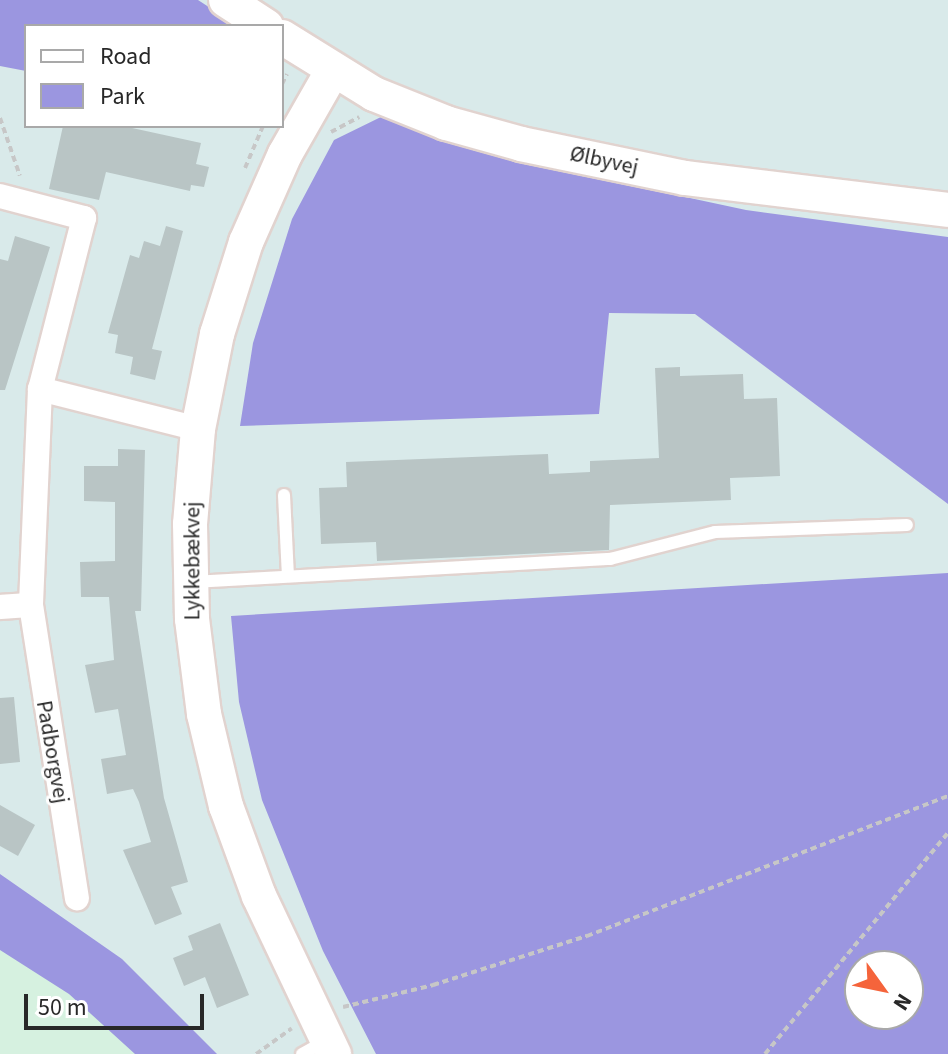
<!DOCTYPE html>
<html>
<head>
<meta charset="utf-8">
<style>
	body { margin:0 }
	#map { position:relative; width:948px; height:1054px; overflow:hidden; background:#d9eaea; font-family:"Source Sans 3",sans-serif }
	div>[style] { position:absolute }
	.medical>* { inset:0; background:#d6f1e0 }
	.green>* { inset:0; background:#9b96e0 }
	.building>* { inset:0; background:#b9c5c5 }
	.path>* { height:4px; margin-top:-2px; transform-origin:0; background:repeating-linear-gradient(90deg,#c7c7c7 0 6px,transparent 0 10px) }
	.roads { filter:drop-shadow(2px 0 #e1d3cf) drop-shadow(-2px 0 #e1d3cf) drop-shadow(0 2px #e1d3cf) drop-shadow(0 -2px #e1d3cf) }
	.lane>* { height:12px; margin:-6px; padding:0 6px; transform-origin:6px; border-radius:6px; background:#fff }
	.street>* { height:24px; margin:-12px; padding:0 12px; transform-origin:12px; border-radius:12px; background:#fff }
	.secondary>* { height:34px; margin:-17px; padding:0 17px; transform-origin:17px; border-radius:17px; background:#fff }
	span { translate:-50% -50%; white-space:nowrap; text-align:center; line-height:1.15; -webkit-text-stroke:6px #fff; paint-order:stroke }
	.street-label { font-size:22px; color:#282828 }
	.legend { position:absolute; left:24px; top:24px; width:260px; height:104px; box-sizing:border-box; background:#fff; border:2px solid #a9a9a9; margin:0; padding:10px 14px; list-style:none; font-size:24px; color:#282828 }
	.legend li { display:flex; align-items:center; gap:16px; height:40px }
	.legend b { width:40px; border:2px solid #a9a9a9 }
	.north { position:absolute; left:844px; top:950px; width:80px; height:80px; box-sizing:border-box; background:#fff; border:2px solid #a9a9a9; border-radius:50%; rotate:123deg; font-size:22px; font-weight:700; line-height:32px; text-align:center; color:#282828 }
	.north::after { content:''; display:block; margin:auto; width:28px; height:36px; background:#f5643b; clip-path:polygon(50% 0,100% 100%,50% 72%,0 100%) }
	.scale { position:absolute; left:24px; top:994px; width:180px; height:36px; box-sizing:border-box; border:4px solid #282828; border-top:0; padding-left:10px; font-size:24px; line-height:28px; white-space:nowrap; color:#282828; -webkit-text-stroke:6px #fff; paint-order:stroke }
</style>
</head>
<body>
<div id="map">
	<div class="medical">
		<div style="clip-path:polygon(0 905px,187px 1054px,0 1054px)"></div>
	</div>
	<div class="green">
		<div style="clip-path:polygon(0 0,198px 0,238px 26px,26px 26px,26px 71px,0 66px)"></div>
		<div style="clip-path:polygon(385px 115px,455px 144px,559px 170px,746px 210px,948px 237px,948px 504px,695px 314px,609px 313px,599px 414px,240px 426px,253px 343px,292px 219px,334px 140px)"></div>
		<div style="clip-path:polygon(evenodd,948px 573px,948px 1054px,376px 1054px,323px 951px,262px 800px,239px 702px,231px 616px,948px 573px,908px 966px,908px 1014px,860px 1014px,860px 966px,908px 966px)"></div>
		<div style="clip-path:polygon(0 874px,122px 959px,217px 1054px,135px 1054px,69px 994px,0 950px)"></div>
	</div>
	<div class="building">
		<div style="clip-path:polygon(63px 126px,123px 126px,201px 143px,196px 164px,209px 167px,204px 187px,191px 185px,190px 191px,106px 172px,99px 200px,49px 189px)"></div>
		<div style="clip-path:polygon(166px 226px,183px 231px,152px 349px,162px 351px,155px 380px,130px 374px,133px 357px,115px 353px,118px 335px,108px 333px,130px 255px,139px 258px,144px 241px,160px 246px)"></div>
		<div style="clip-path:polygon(15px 236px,50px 247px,5px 390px,0 390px,0 259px,8px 261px)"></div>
		<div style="clip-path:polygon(680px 367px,680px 376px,743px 374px,744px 399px,777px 398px,780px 476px,730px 478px,731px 500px,610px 505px,609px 550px,377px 561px,376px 542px,321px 544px,319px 488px,347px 487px,346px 462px,548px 454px,549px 474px,590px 472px,590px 461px,659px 458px,655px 368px)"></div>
		<div style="clip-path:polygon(118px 449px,145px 450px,141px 611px,135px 611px,164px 798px,188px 882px,171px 887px,182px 914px,155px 925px,123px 850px,151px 842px,139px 802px,133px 789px,107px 794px,101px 759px,126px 755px,118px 709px,95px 713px,85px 665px,114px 660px,109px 597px,81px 597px,80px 562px,115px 561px,115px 502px,84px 501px,84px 466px,118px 466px)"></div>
		<div style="clip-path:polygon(14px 697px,20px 762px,0 764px,0 698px)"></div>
		<div style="clip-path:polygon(0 805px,35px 825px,18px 856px,0 846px)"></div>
		<div style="clip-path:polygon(220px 923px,249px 995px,217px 1008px,205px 977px,184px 986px,173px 958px,193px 950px,188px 936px)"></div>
	</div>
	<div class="path">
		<div style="left:282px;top:84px;width:11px;rotate:-63deg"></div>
		<div style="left:0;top:118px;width:61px;rotate:71deg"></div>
		<div style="left:331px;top:132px;width:32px;rotate:-28deg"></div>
		<div style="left:245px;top:168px;width:46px;rotate:-66.8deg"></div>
		<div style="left:343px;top:1007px;width:93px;rotate:-13.7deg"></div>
		<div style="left:433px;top:985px;width:162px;rotate:-17.7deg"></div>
		<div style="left:587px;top:936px;width:387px;rotate:-21.2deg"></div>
		<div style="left:256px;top:1054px;width:44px;rotate:-35.8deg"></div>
		<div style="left:765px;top:1054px;width:287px;rotate:-50.4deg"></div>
	</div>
	<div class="roads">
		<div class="lane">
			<div style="left:284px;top:495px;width:81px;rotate:87.2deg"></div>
			<div style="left:194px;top:582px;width:417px;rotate:-3.2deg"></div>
			<div style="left:610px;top:559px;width:108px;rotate:-14.4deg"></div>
			<div style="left:715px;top:532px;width:192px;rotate:-2.1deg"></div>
			<div style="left:302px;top:1054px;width:25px;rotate:-29deg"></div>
		</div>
		<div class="street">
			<div style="left:0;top:196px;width:87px;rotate:14.7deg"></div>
			<div style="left:84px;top:218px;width:177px;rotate:104.4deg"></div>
			<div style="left:40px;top:389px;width:216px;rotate:92.4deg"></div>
			<div style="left:31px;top:605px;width:297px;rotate:81.1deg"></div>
			<div style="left:40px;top:389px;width:163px;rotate:14.2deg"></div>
			<div style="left:0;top:607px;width:31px;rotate:-4deg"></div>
		</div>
		<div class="secondary">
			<div style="left:226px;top:0;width:48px;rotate:33deg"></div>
			<div style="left:282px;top:37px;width:108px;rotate:31.8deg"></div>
			<div style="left:374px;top:94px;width:78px;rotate:21.9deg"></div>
			<div style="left:446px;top:123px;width:78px;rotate:15.6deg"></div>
			<div style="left:521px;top:144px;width:167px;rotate:11.7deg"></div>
			<div style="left:685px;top:178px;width:265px;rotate:6.9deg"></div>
			<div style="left:333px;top:70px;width:97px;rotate:119.7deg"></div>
			<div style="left:285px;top:154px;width:96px;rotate:113.9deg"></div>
			<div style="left:246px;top:242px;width:96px;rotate:107.5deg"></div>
			<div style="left:217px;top:334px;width:97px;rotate:101.3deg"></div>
			<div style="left:198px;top:429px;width:95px;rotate:94.8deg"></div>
			<div style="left:190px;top:524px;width:95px;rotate:88.8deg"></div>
			<div style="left:192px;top:619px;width:96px;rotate:82.8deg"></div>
			<div style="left:204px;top:714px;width:95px;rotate:76.6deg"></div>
			<div style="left:226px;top:806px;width:96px;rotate:69.9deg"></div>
			<div style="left:259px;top:896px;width:175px;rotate:64.6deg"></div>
		</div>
	</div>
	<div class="street-label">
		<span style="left:604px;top:161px;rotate:12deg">Ølbyvej</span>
		<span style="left:193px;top:561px;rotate:-90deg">Lykkebækvej</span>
		<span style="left:52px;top:752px;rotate:80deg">Padborgvej</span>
	</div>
	<ul class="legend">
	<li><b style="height:10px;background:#fff"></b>Road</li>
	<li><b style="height:22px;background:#9b96e0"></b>Park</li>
	</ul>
	<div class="north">N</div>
	<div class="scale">50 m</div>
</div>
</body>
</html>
